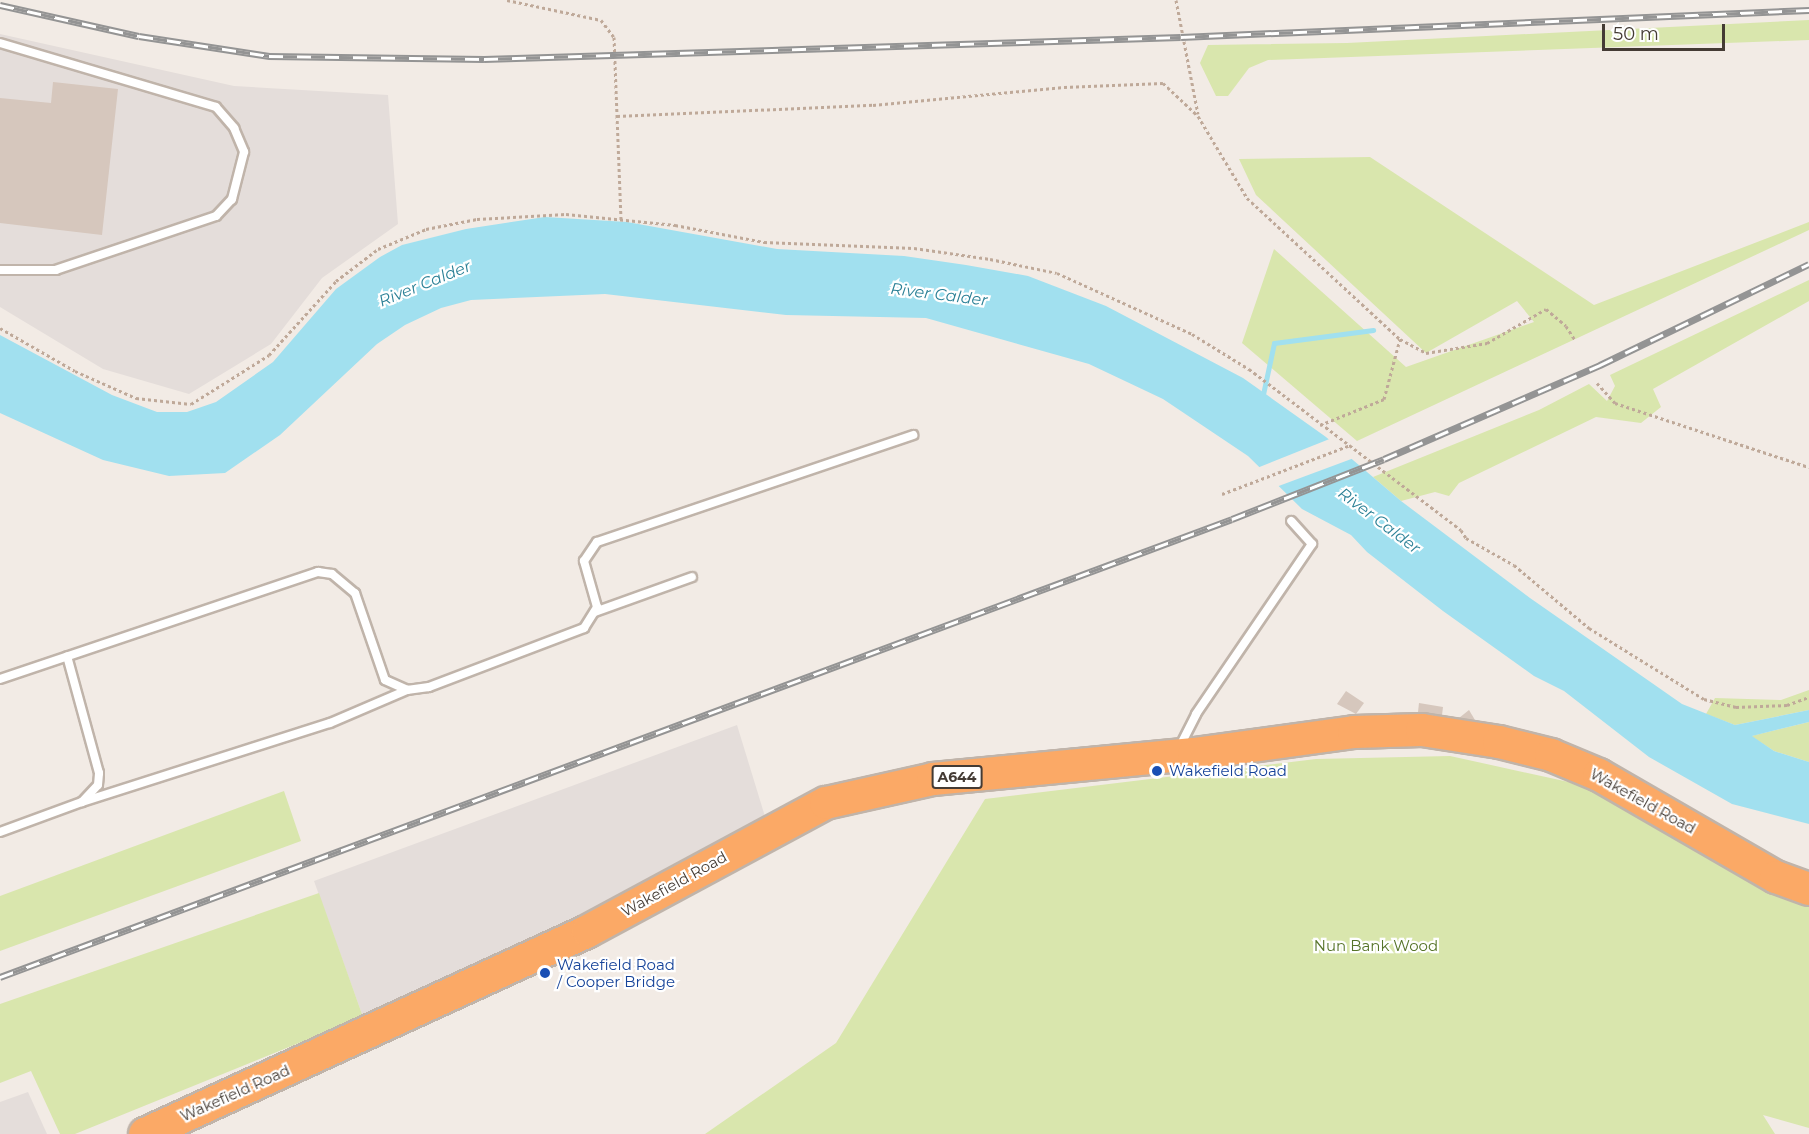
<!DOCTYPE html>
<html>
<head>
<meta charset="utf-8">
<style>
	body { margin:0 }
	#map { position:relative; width:1809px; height:1134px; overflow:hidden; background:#f2ebe5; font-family:Montserrat,sans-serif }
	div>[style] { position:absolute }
	.industrial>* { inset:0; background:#e4ddda }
	.green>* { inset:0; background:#d9e6ad }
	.water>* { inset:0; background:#a1e0ef }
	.pier>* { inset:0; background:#f2ebe5 }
	.stream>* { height:5px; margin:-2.5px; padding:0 2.5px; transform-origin:2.5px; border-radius:2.5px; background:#a1e0ef }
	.building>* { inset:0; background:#d6c7bd }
	.path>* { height:3px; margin-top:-1.5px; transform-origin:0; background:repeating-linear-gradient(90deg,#bfa999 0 3px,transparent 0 6px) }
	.roads { filter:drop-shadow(2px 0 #c0b4aa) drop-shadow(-2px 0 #c0b4aa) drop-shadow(0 2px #c0b4aa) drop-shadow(0 -2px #c0b4aa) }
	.lane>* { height:8px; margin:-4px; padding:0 4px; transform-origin:4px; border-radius:4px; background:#fff }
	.highway>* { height:32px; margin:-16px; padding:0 16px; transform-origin:16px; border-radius:16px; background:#fba966 }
	.rail>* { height:7px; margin-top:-3.5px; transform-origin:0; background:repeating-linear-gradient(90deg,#fff 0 14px,#949494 0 28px); box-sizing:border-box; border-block:2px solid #949494 }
	.path-bridge>* { height:3px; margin-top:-1.5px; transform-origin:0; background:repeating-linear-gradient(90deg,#bfa999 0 3px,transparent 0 6px) }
	.dots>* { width:16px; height:16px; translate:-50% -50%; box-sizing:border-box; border:3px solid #fff; border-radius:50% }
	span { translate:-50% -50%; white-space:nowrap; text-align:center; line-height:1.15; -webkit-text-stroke:4.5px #fff; paint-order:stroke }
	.shield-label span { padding:2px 4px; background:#fff; border:2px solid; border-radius:4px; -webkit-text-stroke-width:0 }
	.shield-label { font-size:14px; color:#443b34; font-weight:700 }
	.transit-label { font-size:15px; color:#164399 }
	.left { translate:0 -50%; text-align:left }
	.street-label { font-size:15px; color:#443b34 }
	.park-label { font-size:15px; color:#567429 }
	.water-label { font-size:16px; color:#2b8096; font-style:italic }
	.scale { position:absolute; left:1602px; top:24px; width:123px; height:27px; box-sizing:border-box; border:3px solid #443b34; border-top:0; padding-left:8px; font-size:18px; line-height:21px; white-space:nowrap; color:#443b34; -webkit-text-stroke:4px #fff; paint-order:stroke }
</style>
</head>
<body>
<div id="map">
	<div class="industrial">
		<div style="clip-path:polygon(0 34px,234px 86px,388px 95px,398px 224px,322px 278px,271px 344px,189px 394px,103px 369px,0 307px)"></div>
		<div style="clip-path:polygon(737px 725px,767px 823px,580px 924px,363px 1017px,314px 881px)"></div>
		<div style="clip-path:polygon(28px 1092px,47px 1134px,0 1134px,0 1102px)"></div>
	</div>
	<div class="green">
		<div style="clip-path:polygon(1809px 20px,1809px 40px,1268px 60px,1249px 68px,1228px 96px,1216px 96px,1200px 63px,1208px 45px,1347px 43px)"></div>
		<div style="clip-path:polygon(1370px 157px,1594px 305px,1809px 222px,1809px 230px,1357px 441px,1242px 343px,1274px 249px,1406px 367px,1534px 322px,1517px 301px,1426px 353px,1256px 195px,1239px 159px)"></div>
		<div style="clip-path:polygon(1809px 280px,1809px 301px,1653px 389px,1661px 407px,1641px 423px,1596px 417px,1459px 483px,1449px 496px,1435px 492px,1401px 501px,1373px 477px,1539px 410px,1589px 384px,1607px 401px,1615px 386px,1610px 375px)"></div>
		<div style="clip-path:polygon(1809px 690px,1809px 710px,1735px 725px,1706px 714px,1715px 698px,1781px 700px)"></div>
		<div style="clip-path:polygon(1809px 722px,1809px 762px,1774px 751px,1751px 736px)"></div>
		<div style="clip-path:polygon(1450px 756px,1578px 784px,1784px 893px,1809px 900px,1809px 1128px,1763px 1115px,1775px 1134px,705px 1134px,836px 1043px,985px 799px,1316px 759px)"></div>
		<div style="clip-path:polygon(284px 791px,301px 841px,0 951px,0 896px)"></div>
		<div style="clip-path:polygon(319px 893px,363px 1017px,75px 1134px,60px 1134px,31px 1071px,0 1083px,0 1004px)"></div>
	</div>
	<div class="water">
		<div style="clip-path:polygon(545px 217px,627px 222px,777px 249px,904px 256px,966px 265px,1028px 276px,1106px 306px,1243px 378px,1326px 437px,1401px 501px,1530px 598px,1682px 704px,1735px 725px,1809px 710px,1809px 722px,1752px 736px,1774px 751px,1809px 762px,1809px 824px,1732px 804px,1649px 757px,1564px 691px,1534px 676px,1443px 611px,1367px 552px,1351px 535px,1302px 509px,1248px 456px,1163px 399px,1089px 364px,926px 318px,786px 315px,605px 294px,471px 300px,441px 308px,405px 325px,377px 344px,280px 435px,225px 473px,169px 476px,103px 460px,0 413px,0 335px,112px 395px,157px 412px,187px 412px,216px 402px,273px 362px,336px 289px,380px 257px,402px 245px,466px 229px)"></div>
	</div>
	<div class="pier">
		<div style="clip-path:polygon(1332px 438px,1354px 458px,1276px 487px,1257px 468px)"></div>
	</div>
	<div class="stream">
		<div style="left:1262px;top:399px;width:57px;rotate:-77.9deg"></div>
		<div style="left:1274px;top:343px;width:100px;rotate:-7.5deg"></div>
	</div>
	<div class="building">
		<div style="clip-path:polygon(53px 82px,118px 89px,102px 235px,0 223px,0 98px,51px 103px)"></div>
		<div style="clip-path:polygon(1346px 691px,1364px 703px,1356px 714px,1337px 704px)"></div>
		<div style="clip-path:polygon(1419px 703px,1443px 707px,1442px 715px,1418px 712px)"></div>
		<div style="clip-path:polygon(1469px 710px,1475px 720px,1459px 718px)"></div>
	</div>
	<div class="path">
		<div style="left:507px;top:0;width:96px;rotate:12deg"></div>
		<div style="left:601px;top:20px;width:21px;rotate:53deg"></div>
		<div style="left:614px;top:37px;width:183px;rotate:87.8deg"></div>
		<div style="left:1176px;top:0;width:116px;rotate:79.1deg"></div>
		<div style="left:617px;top:116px;width:256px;rotate:-2.5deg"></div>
		<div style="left:873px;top:105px;width:192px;rotate:-5.4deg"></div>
		<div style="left:1064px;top:87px;width:99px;rotate:-2.3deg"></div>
		<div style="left:1163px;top:83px;width:48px;rotate:43.3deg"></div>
		<div style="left:1198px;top:116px;width:96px;rotate:59.1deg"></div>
		<div style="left:1247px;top:198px;width:208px;rotate:42.7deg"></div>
		<div style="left:1400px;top:339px;width:30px;rotate:28deg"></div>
		<div style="left:1426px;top:353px;width:62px;rotate:-9.3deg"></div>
		<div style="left:1487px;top:343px;width:68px;rotate:-30deg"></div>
		<div style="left:1546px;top:309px;width:26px;rotate:40deg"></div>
		<div style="left:1566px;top:326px;width:17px;rotate:57deg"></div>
		<div style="left:0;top:328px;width:86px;rotate:29.8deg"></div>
		<div style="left:75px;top:371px;width:67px;rotate:23.9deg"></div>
		<div style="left:136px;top:398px;width:55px;rotate:6.2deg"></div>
		<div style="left:191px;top:404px;width:92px;rotate:-32.1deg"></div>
		<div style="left:269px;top:355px;width:100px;rotate:-47.8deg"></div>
		<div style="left:336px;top:281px;width:53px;rotate:-37.3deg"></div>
		<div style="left:378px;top:249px;width:52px;rotate:-22.6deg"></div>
		<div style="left:426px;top:229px;width:52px;rotate:-11.1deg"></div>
		<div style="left:477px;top:219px;width:89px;rotate:-3.2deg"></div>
		<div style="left:566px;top:214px;width:110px;rotate:5.8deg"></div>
		<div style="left:675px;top:225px;width:91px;rotate:10.8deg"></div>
		<div style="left:764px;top:242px;width:150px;rotate:2.3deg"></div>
		<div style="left:914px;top:248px;width:77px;rotate:8.2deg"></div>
		<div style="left:990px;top:259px;width:68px;rotate:11.8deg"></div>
		<div style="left:1057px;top:273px;width:148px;rotate:24.3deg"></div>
		<div style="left:1192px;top:334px;width:67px;rotate:31.6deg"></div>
		<div style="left:1249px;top:369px;width:266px;rotate:37.2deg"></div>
		<div style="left:1461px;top:530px;width:9px;rotate:58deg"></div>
		<div style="left:1466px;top:538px;width:55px;rotate:29.4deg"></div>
		<div style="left:1514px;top:565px;width:98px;rotate:40deg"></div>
		<div style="left:1589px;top:628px;width:135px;rotate:31.7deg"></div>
		<div style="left:1704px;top:699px;width:33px;rotate:14deg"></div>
		<div style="left:1736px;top:707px;width:51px;rotate:-2.2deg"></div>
		<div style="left:1787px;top:705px;width:23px;rotate:-20deg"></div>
		<div style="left:1597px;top:383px;width:27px;rotate:48deg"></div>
		<div style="left:1615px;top:403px;width:204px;rotate:18.3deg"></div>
		<div style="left:1320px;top:425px;width:69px;rotate:-22.1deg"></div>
		<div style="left:1384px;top:399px;width:62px;rotate:-75.1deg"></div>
	</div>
	<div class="roads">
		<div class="lane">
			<div style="left:0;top:43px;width:225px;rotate:16.5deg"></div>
			<div style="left:216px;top:107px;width:28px;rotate:49deg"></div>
			<div style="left:234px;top:128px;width:26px;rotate:67deg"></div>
			<div style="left:244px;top:152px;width:49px;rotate:104.3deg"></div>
			<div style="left:232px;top:199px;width:23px;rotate:133deg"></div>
			<div style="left:216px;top:216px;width:169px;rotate:161.4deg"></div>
			<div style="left:56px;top:270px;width:56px;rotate:180deg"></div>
			<div style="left:595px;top:612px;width:103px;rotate:-19.8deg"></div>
			<div style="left:0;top:679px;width:336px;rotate:-18.6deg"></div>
			<div style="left:318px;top:572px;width:14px;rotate:8deg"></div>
			<div style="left:332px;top:574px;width:30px;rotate:40deg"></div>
			<div style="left:355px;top:593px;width:92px;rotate:71deg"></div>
			<div style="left:385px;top:680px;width:24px;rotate:24deg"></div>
			<div style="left:407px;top:690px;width:22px;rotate:-8deg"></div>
			<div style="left:429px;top:687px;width:166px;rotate:-20.8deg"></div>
			<div style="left:584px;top:628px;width:25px;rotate:-58deg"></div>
			<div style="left:597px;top:607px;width:48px;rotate:-105.8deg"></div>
			<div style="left:584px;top:561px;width:23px;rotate:-56deg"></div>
			<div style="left:597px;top:542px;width:334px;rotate:-18.7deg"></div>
			<div style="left:1179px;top:748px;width:38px;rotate:-63deg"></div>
			<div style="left:1196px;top:714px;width:206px;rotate:-55.7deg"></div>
			<div style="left:1312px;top:544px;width:31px;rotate:-132deg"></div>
			<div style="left:82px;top:802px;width:260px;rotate:-17.7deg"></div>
			<div style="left:330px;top:723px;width:84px;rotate:-23.2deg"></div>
			<div style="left:0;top:832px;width:87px;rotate:-20.1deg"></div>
			<div style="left:82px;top:802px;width:23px;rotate:-47deg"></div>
			<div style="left:98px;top:785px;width:12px;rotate:-85deg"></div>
			<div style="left:99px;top:773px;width:121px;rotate:-105.3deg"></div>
		</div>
		<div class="highway">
			<div style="left:145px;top:1134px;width:487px;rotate:-24.6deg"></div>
			<div style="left:588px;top:931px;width:270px;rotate:-28.3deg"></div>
			<div style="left:826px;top:803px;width:110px;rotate:-12.6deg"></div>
			<div style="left:933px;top:779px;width:262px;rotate:-5.5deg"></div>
			<div style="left:1194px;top:754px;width:162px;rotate:-7.8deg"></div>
			<div style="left:1354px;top:732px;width:68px;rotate:-1.7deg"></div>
			<div style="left:1422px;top:730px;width:78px;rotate:8.9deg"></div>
			<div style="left:1499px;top:742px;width:54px;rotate:14deg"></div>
			<div style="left:1551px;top:755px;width:52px;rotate:22.6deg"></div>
			<div style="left:1599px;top:775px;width:204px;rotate:30deg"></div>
			<div style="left:1776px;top:877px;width:35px;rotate:20deg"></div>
		</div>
	</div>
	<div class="rail">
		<div style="left:0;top:5px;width:142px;rotate:12.6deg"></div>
		<div style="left:139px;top:36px;width:132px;rotate:8.7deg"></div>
		<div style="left:269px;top:56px;width:215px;rotate:0.8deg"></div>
		<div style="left:484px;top:59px;width:697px;rotate:-1.81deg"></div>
		<div style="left:1181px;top:37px;width:629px;rotate:-2.46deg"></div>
		<div style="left:0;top:977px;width:1314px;rotate:-20.39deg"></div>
		<div style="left:1232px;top:519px;width:163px;rotate:-21.5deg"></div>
		<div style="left:1384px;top:459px;width:236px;rotate:-23.5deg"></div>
		<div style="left:1600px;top:365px;width:232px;rotate:-25.8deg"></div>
	</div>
	<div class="path-bridge">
		<div style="left:1222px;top:494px;width:137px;rotate:-20.9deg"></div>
	</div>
	<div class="dots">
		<div style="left:1157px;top:771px;background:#1a4fb4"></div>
		<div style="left:545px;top:973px;background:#1a4fb4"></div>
	</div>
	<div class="shield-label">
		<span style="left:957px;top:777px">A644</span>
	</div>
	<div class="transit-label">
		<span class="left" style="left:1169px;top:771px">Wakefield Road</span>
		<span class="left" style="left:557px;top:973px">Wakefield Road<br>/ Cooper Bridge</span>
	</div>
	<div class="street-label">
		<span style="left:1643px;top:801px;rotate:29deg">Wakefield Road</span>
		<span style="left:674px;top:884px;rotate:-29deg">Wakefield Road</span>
		<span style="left:235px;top:1093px;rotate:-24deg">Wakefield Road</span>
	</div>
	<div class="park-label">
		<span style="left:1376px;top:946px">Nun Bank Wood</span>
	</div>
	<div class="water-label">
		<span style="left:425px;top:284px;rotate:-22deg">River Calder</span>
		<span style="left:939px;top:295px;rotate:7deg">River Calder</span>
		<span style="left:1379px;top:521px;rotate:37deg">River Calder</span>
	</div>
	<div class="scale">50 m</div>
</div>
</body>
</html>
